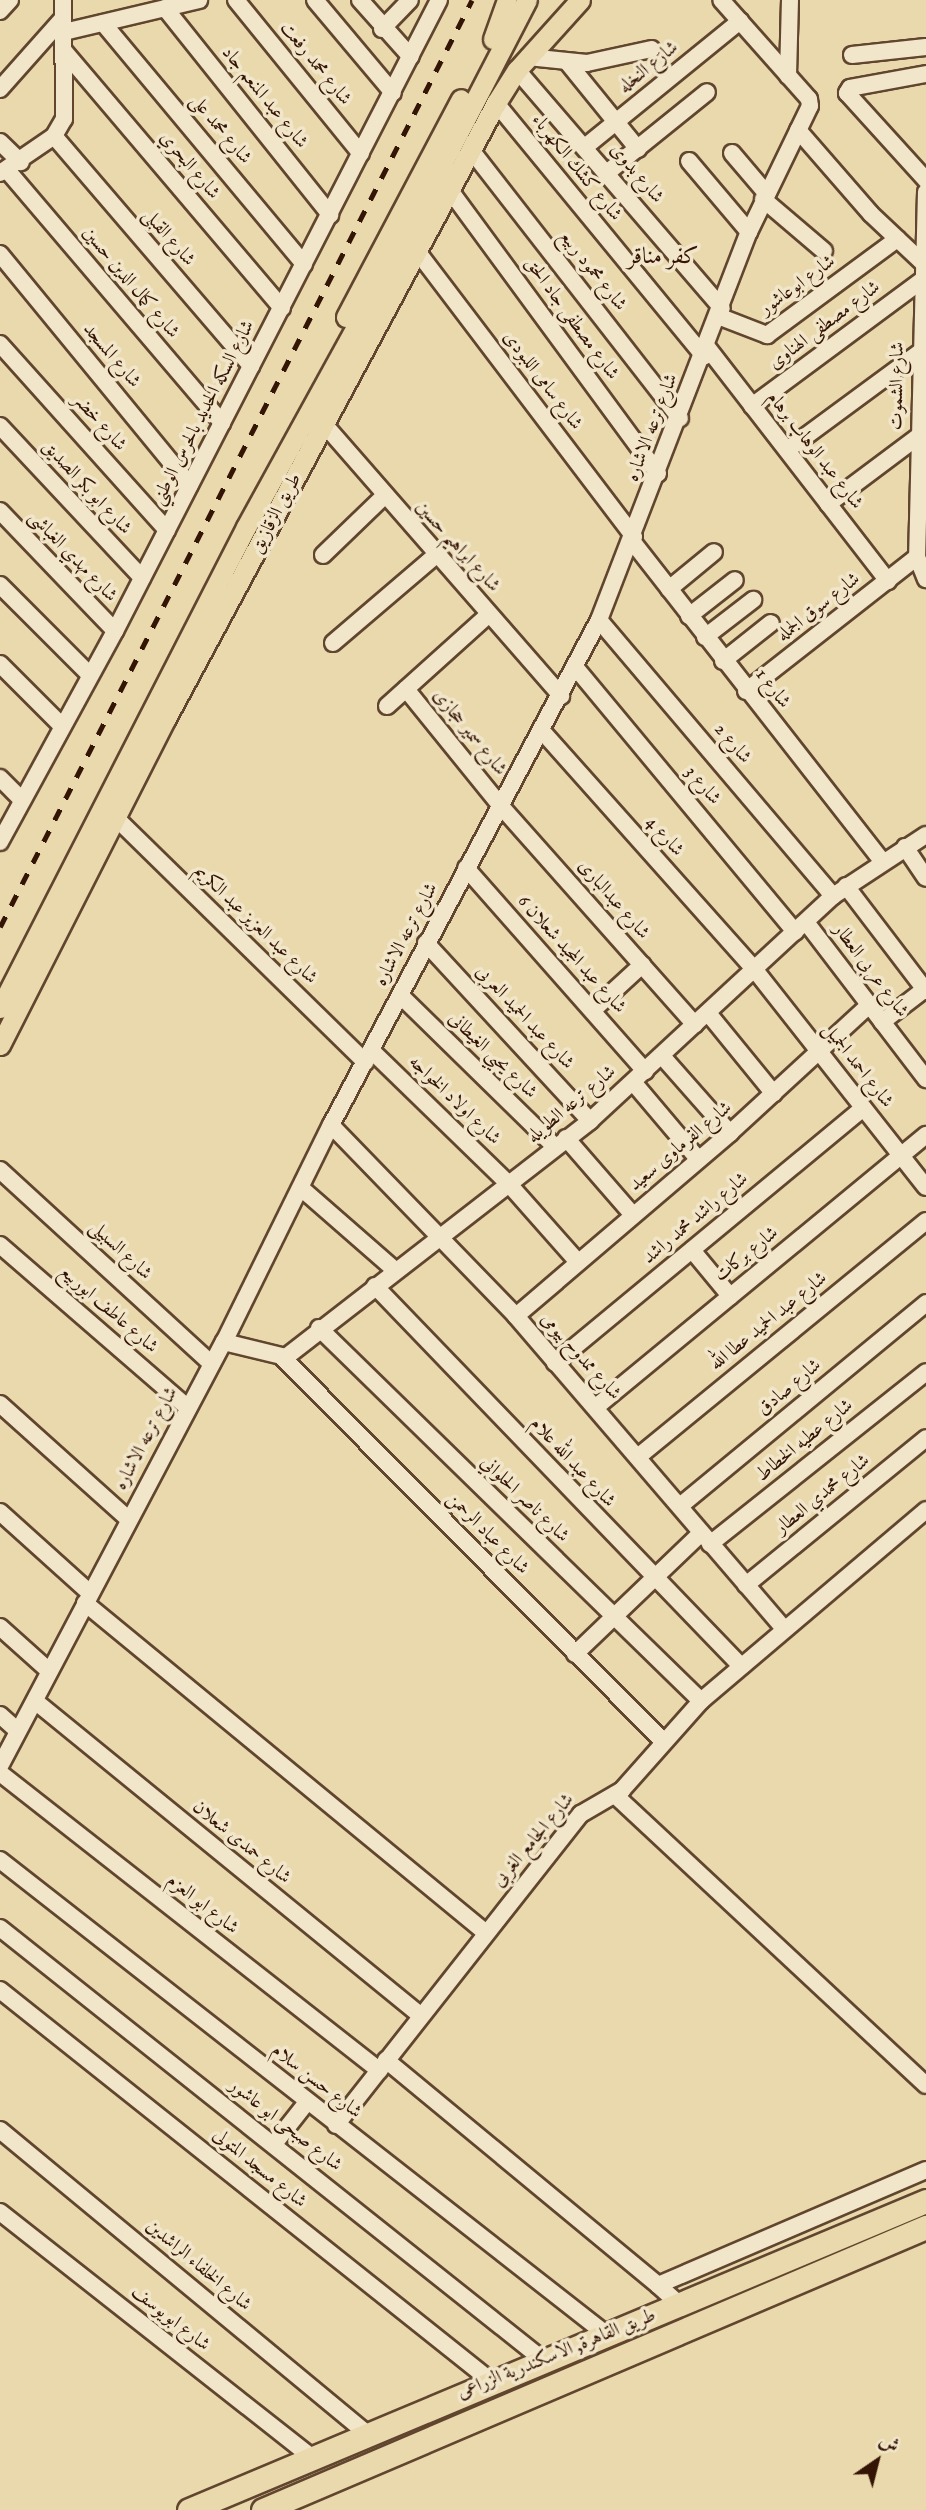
<!DOCTYPE html>
<html>
<head>
<meta charset="utf-8">
<style>
	body { margin:0 }
	#map { position:relative; width:926px; height:2510px; overflow:hidden; background:#e9d9ad; font-family:"IM FELL English",Amiri,serif }
	div>[style] { position:absolute }
	.roads { filter:drop-shadow(2px 0 #61452e) drop-shadow(-2px 0 #61452e) drop-shadow(0 2px #61452e) drop-shadow(0 -2px #61452e) }
	.minor>* { height:16px; margin:-8px; padding:0 8px; transform-origin:8px; border-radius:8px; background:#f1e6ca }
	.major>* { height:19px; margin:-9.5px; padding:0 9.5px; transform-origin:9.5px; border-radius:9.5px; background:#e9d9ad }
	.highway>* { height:23px; margin:-11.5px; padding:0 11.5px; transform-origin:11.5px; border-radius:11.5px; background:#e9d9ad }
	.rail>* { height:4.5px; margin-top:-2.25px; transform-origin:0; background:repeating-linear-gradient(90deg,#341404 0 12px,transparent 0 24px) }
	span { translate:-50% -50%; white-space:nowrap; text-align:center; line-height:1.15; -webkit-text-stroke:7px #f1e6ca; paint-order:stroke }
	.street-label { font-size:19px; color:#341404 }
	.quarter-label { font-size:23px; color:#341404 }
	.north { position:absolute; left:842px; top:2426px; width:70px; height:70px; -webkit-text-stroke:5px #f1e6ca; paint-order:stroke; rotate:35deg; font-size:19px; font-weight:700; line-height:28px; text-align:center; color:#341404 }
	.north::after { content:''; display:block; margin:auto; width:24px; height:32px; background:#341404; clip-path:polygon(50% 0,100% 100%,50% 72%,0 100%) }
</style>
</head>
<body>
<div id="map">
	<div class="roads">
		<div class="minor">
			<div style="left:236px;top:0;width:198px;rotate:50.9deg"></div>
			<div style="left:315px;top:0;width:121px;rotate:50deg"></div>
			<div style="left:360px;top:0;width:76px;rotate:48.2deg"></div>
			<div style="left:165px;top:8px;width:265px;rotate:51.4deg"></div>
			<div style="left:0;top:11px;width:15px;rotate:-48deg"></div>
			<div style="left:103px;top:23px;width:314px;rotate:50.2deg"></div>
			<div style="left:382px;top:29px;width:40px;rotate:-46deg"></div>
			<div style="left:64px;top:32px;width:139px;rotate:-13.3deg"></div>
			<div style="left:64px;top:51px;width:337px;rotate:49.7deg"></div>
			<div style="left:852px;top:55px;width:74px;rotate:-6.2deg"></div>
			<div style="left:528px;top:57px;width:59px;rotate:5.8deg"></div>
			<div style="left:587px;top:63px;width:66px;rotate:-12.2deg"></div>
			<div style="left:568px;top:63px;width:111px;rotate:50.9deg"></div>
			<div style="left:517px;top:70px;width:314px;rotate:49.3deg"></div>
			<div style="left:926px;top:74px;width:77px;rotate:169.6deg"></div>
			<div style="left:850px;top:88px;width:6px;rotate:121deg"></div>
			<div style="left:847px;top:93px;width:118px;rotate:47.8deg"></div>
			<div style="left:788px;top:76px;width:76px;rotate:-88.5deg"></div>
			<div style="left:0;top:89px;width:95px;rotate:-48.4deg"></div>
			<div style="left:496px;top:103px;width:328px;rotate:50.6deg"></div>
			<div style="left:798px;top:130px;width:111px;rotate:49deg"></div>
			<div style="left:871px;top:214px;width:70px;rotate:43.3deg"></div>
			<div style="left:54px;top:136px;width:303px;rotate:49.4deg"></div>
			<div style="left:0;top:142px;width:29px;rotate:44deg"></div>
			<div style="left:585px;top:147px;width:200px;rotate:-39.1deg"></div>
			<div style="left:471px;top:150px;width:340px;rotate:52.1deg"></div>
			<div style="left:732px;top:153px;width:52px;rotate:49.6deg"></div>
			<div style="left:689px;top:161px;width:93px;rotate:49.8deg"></div>
			<div style="left:7px;top:170px;width:332px;rotate:49.6deg"></div>
			<div style="left:608px;top:172px;width:127px;rotate:-38.9deg"></div>
			<div style="left:0;top:173px;width:65px;rotate:-34.4deg"></div>
			<div style="left:54px;top:136px;width:20px;rotate:-60deg"></div>
			<div style="left:64px;top:119px;width:119px;rotate:-90.5deg"></div>
			<div style="left:449px;top:189px;width:353px;rotate:53.7deg"></div>
			<div style="left:926px;top:192px;width:365px;rotate:91.4deg"></div>
			<div style="left:917px;top:557px;width:24px;rotate:68deg"></div>
			<div style="left:763px;top:199px;width:80px;rotate:40.4deg"></div>
			<div style="left:417px;top:251px;width:359px;rotate:52.8deg"></div>
			<div style="left:0;top:254px;width:299px;rotate:50.6deg"></div>
			<div style="left:718px;top:316px;width:53px;rotate:21.2deg"></div>
			<div style="left:767px;top:335px;width:162px;rotate:-36.4deg"></div>
			<div style="left:0;top:344px;width:250px;rotate:48.1deg"></div>
			<div style="left:707px;top:347px;width:296px;rotate:52.3deg"></div>
			<div style="left:752px;top:406px;width:212px;rotate:-36.5deg"></div>
			<div style="left:324px;top:424px;width:361px;rotate:48.9deg"></div>
			<div style="left:0;top:426px;width:208px;rotate:46.9deg"></div>
			<div style="left:787px;top:450px;width:165px;rotate:-36.4deg"></div>
			<div style="left:828px;top:504px;width:114px;rotate:-36.8deg"></div>
			<div style="left:0;top:511px;width:166px;rotate:46.2deg"></div>
			<div style="left:632px;top:541px;width:406px;rotate:52deg"></div>
			<div style="left:323px;top:555px;width:85px;rotate:-44deg"></div>
			<div style="left:0;top:585px;width:127px;rotate:45deg"></div>
			<div style="left:669px;top:589px;width:58px;rotate:-39.4deg"></div>
			<div style="left:689px;top:616px;width:58px;rotate:-38deg"></div>
			<div style="left:599px;top:620px;width:362px;rotate:49.7deg"></div>
			<div style="left:705px;top:637px;width:61px;rotate:-37.6deg"></div>
			<div style="left:333px;top:643px;width:135px;rotate:-40.5deg"></div>
			<div style="left:723px;top:661px;width:61px;rotate:-38.4deg"></div>
			<div style="left:0;top:664px;width:88px;rotate:45deg"></div>
			<div style="left:576px;top:668px;width:343px;rotate:50.3deg"></div>
			<div style="left:406px;top:689px;width:148px;rotate:51deg"></div>
			<div style="left:499px;top:804px;width:295px;rotate:48.4deg"></div>
			<div style="left:746px;top:691px;width:217px;rotate:-38.1deg"></div>
			<div style="left:387px;top:706px;width:137px;rotate:-42deg"></div>
			<div style="left:542px;top:731px;width:320px;rotate:48.3deg"></div>
			<div style="left:755px;top:970px;width:276px;rotate:51.8deg"></div>
			<div style="left:0;top:778px;width:31px;rotate:45deg"></div>
			<div style="left:116px;top:818px;width:349px;rotate:44.4deg"></div>
			<div style="left:0;top:842px;width:240px;rotate:-61.4deg"></div>
			<div style="left:115px;top:631px;width:709px;rotate:-62.82deg"></div>
			<div style="left:905px;top:847px;width:37px;rotate:56deg"></div>
			<div style="left:466px;top:868px;width:271px;rotate:48.6deg"></div>
			<div style="left:846px;top:886px;width:132px;rotate:52.7deg"></div>
			<div style="left:806px;top:922px;width:198px;rotate:52.6deg"></div>
			<div style="left:426px;top:943px;width:242px;rotate:47.3deg"></div>
			<div style="left:400px;top:995px;width:217px;rotate:44.4deg"></div>
			<div style="left:593px;top:1010px;width:67px;rotate:-42.6deg"></div>
			<div style="left:708px;top:1013px;width:104px;rotate:50.8deg"></div>
			<div style="left:882px;top:1022px;width:54px;rotate:-37.5deg"></div>
			<div style="left:371px;top:1050px;width:191px;rotate:44.2deg"></div>
			<div style="left:508px;top:1183px;width:104px;rotate:48.5deg"></div>
			<div style="left:662px;top:1056px;width:103px;rotate:48.6deg"></div>
			<div style="left:633px;top:1082px;width:101px;rotate:49.8deg"></div>
			<div style="left:331px;top:1125px;width:266px;rotate:45.9deg"></div>
			<div style="left:516px;top:1316px;width:412px;rotate:49.4deg"></div>
			<div style="left:566px;top:1138px;width:102px;rotate:49deg"></div>
			<div style="left:0;top:1170px;width:287px;rotate:42.5deg"></div>
			<div style="left:301px;top:1188px;width:125px;rotate:41.1deg"></div>
			<div style="left:0;top:1245px;width:249px;rotate:40.9deg"></div>
			<div style="left:692px;top:1250px;width:60px;rotate:50.4deg"></div>
			<div style="left:375px;top:1286px;width:528px;rotate:46.08deg"></div>
			<div style="left:516px;top:1316px;width:282px;rotate:-40.5deg"></div>
			<div style="left:730px;top:1133px;width:189px;rotate:-42.6deg"></div>
			<div style="left:319px;top:1328px;width:534px;rotate:44.32deg"></div>
			<div style="left:224px;top:1342px;width:64px;rotate:13.6deg"></div>
			<div style="left:286px;top:1357px;width:385px;rotate:-37.8deg"></div>
			<div style="left:590px;top:1121px;width:331px;rotate:-42.8deg"></div>
			<div style="left:833px;top:896px;width:111px;rotate:-33.3deg"></div>
			<div style="left:283px;top:1358px;width:538px;rotate:45.23deg"></div>
			<div style="left:555px;top:1363px;width:400px;rotate:-39.6deg"></div>
			<div style="left:0;top:1404px;width:172px;rotate:41.9deg"></div>
			<div style="left:596px;top:1407px;width:428px;rotate:-39.5deg"></div>
			<div style="left:639px;top:1456px;width:371px;rotate:-39.3deg"></div>
			<div style="left:680px;top:1506px;width:319px;rotate:-39.5deg"></div>
			<div style="left:0;top:1512px;width:121px;rotate:42deg"></div>
			<div style="left:710px;top:1544px;width:276px;rotate:-38.5deg"></div>
			<div style="left:746px;top:1585px;width:232px;rotate:-39.2deg"></div>
			<div style="left:85px;top:1603px;width:519px;rotate:39.45deg"></div>
			<div style="left:0;top:1627px;width:66px;rotate:41.9deg"></div>
			<div style="left:575px;top:1654px;width:175px;rotate:-43.8deg"></div>
			<div style="left:35px;top:1701px;width:498px;rotate:39.2deg"></div>
			<div style="left:0;top:1715px;width:24px;rotate:42deg"></div>
			<div style="left:0;top:1766px;width:480px;rotate:-62.2deg"></div>
			<div style="left:224px;top:1342px;width:242px;rotate:-63.8deg"></div>
			<div style="left:331px;top:1125px;width:572px;rotate:-62.05deg"></div>
			<div style="left:599px;top:620px;width:416px;rotate:-68.9deg"></div>
			<div style="left:749px;top:232px;width:140px;rotate:-64.2deg"></div>
			<div style="left:810px;top:106px;width:7px;rotate:-98deg"></div>
			<div style="left:809px;top:99px;width:132px;rotate:-131.6deg"></div>
			<div style="left:0;top:1773px;width:482px;rotate:38.1deg"></div>
			<div style="left:615px;top:1795px;width:425px;rotate:43deg"></div>
			<div style="left:0;top:1860px;width:771px;rotate:38.04deg"></div>
			<div style="left:0;top:1928px;width:692px;rotate:38.49deg"></div>
			<div style="left:0;top:1990px;width:628px;rotate:38.53deg"></div>
			<div style="left:386px;top:2060px;width:353px;rotate:39.6deg"></div>
			<div style="left:336px;top:2125px;width:396px;rotate:-51.8deg"></div>
			<div style="left:581px;top:1814px;width:48px;rotate:-30.3deg"></div>
			<div style="left:622px;top:1790px;width:119px;rotate:-48.4deg"></div>
			<div style="left:701px;top:1701px;width:295px;rotate:-40.3deg"></div>
			<div style="left:0;top:2130px;width:479px;rotate:39.6deg"></div>
			<div style="left:274px;top:2144px;width:53px;rotate:-51.8deg"></div>
			<div style="left:0;top:2212px;width:398px;rotate:38.2deg"></div>
			<div style="left:679px;top:2304px;width:28px;rotate:-138deg"></div>
			<div style="left:658px;top:2285px;width:292px;rotate:-23.2deg"></div>
		</div>
		<div class="major">
			<div style="left:493px;top:39px;width:41px;rotate:-70.3deg"></div>
			<div style="left:346px;top:317px;width:246px;rotate:-62.2deg"></div>
			<div style="left:0;top:1008px;width:540px;rotate:-62.91deg"></div>
			<div style="left:246px;top:527px;width:292px;rotate:-61.2deg"></div>
			<div style="left:387px;top:271px;width:305px;rotate:-62.7deg"></div>
			<div style="left:0;top:1045px;width:367px;rotate:-63.1deg"></div>
			<div style="left:166px;top:718px;width:698px;rotate:-61.78deg"></div>
			<div style="left:496px;top:103px;width:39px;rotate:-58deg"></div>
			<div style="left:517px;top:70px;width:94px;rotate:-48deg"></div>
		</div>
		<div class="highway">
			<div style="left:189px;top:2510px;width:799px;rotate:-22.75deg"></div>
			<div style="left:263px;top:2510px;width:721px;rotate:-23.12deg"></div>
		</div>
	</div>
	<div class="rail">
		<div style="left:0;top:927px;width:1040px;rotate:-63.02deg"></div>
	</div>
	<div class="street-label">
		<span style="left:315px;top:64px;rotate:51deg">شارع محمد رفعت</span>
		<span style="left:649px;top:68px;rotate:-39deg">شارع النخله</span>
		<span style="left:264px;top:98px;rotate:51deg">شارع عبد المنعم جاد</span>
		<span style="left:220px;top:130px;rotate:50deg">شارع محمد على</span>
		<span style="left:189px;top:166px;rotate:50deg">شارع البحري</span>
		<span style="left:576px;top:168px;rotate:51deg">شارع كشك الكهرباء</span>
		<span style="left:636px;top:174px;rotate:50deg">شارع بدوى</span>
		<span style="left:168px;top:238px;rotate:49deg">شارع القبلى</span>
		<span style="left:592px;top:271px;rotate:52deg">شارع محمود ربيع</span>
		<span style="left:130px;top:283px;rotate:50deg">شارع كمال الدين حسين</span>
		<span style="left:798px;top:286px;rotate:-36deg">شارع ابوعاشور</span>
		<span style="left:571px;top:319px;rotate:54deg">شارع مصطفى جاد الحق</span>
		<span style="left:825px;top:326px;rotate:-37deg">شارع مصطفى الهناوى</span>
		<span style="left:111px;top:356px;rotate:50deg">شارع المسجد</span>
		<span style="left:542px;top:381px;rotate:53deg">شارع سامى اللبودى</span>
		<span style="left:898px;top:386px;rotate:-89deg">شارع الشموت</span>
		<span style="left:204px;top:413px;rotate:-63deg">شارع السكه الحديد بالحرس الوطني</span>
		<span style="left:99px;top:423px;rotate:48deg">شارع خضر</span>
		<span style="left:653px;top:428px;rotate:-69deg">شارع ترعه الاشاره</span>
		<span style="left:814px;top:451px;rotate:52deg">شارع عبد الوهاب برهام</span>
		<span style="left:86px;top:488px;rotate:47deg">شارع ابو بكر الصديق</span>
		<span style="left:277px;top:514px;rotate:-62deg">طريق الزقازيق</span>
		<span style="left:457px;top:547px;rotate:48deg">شارع ابراهيم حسين</span>
		<span style="left:72px;top:557px;rotate:46deg">شارع مهدي الغباشى</span>
		<span style="left:819px;top:608px;rotate:-38deg">شارع سوق الجمله</span>
		<span style="left:772px;top:689px;rotate:52deg">شارع 1</span>
		<span style="left:469px;top:733px;rotate:51deg">شارع سمير حجازى</span>
		<span style="left:732px;top:744px;rotate:50deg">شارع 2</span>
		<span style="left:702px;top:786px;rotate:50deg">شارع 3</span>
		<span style="left:664px;top:837px;rotate:48deg">شارع 4</span>
		<span style="left:613px;top:900px;rotate:49deg">شارع عبدالبارى</span>
		<span style="left:255px;top:925px;rotate:44deg">شارع عبد العزيز عبد الكريم</span>
		<span style="left:407px;top:935px;rotate:-62deg">شارع ترعه الاشاره</span>
		<span style="left:571px;top:955px;rotate:48deg">شارع عبد المجيد شعلان 6</span>
		<span style="left:870px;top:971px;rotate:53deg">شارع عربى العطار</span>
		<span style="left:524px;top:1018px;rotate:47deg">شارع عبد الحميد العربى</span>
		<span style="left:492px;top:1056px;rotate:44deg">شارع يحيي الغيطانى</span>
		<span style="left:857px;top:1066px;rotate:52deg">شارع احمد الجميل</span>
		<span style="left:454px;top:1101px;rotate:44deg">شارع اولاد الخواجه</span>
		<span style="left:572px;top:1105px;rotate:-40deg">شارع ترعه الطويله</span>
		<span style="left:681px;top:1147px;rotate:-40deg">شارع الفرماوى سعيد</span>
		<span style="left:696px;top:1219px;rotate:-40deg">شارع راشد محمد راشد</span>
		<span style="left:120px;top:1251px;rotate:43deg">شارع السبيلى</span>
		<span style="left:747px;top:1255px;rotate:-39deg">شارع بركات</span>
		<span style="left:108px;top:1310px;rotate:41deg">شارع عاطف ابوربيع</span>
		<span style="left:769px;top:1322px;rotate:-39deg">شارع عبد الحميد عطا الله</span>
		<span style="left:580px;top:1357px;rotate:48deg">شارع ممدوح بيومى</span>
		<span style="left:790px;top:1388px;rotate:-40deg">شارع صادق</span>
		<span style="left:147px;top:1439px;rotate:-62deg">شارع ترعه الاشاره</span>
		<span style="left:805px;top:1441px;rotate:-39deg">شارع عطيه الخطاط</span>
		<span style="left:572px;top:1463px;rotate:47deg">شارع عبد الله علام</span>
		<span style="left:823px;top:1495px;rotate:-39deg">شارع محمدي العطار</span>
		<span style="left:524px;top:1500px;rotate:44deg">شارع ناصر الحلواني</span>
		<span style="left:487px;top:1534px;rotate:45deg">شارع عباد الرحمن</span>
		<span style="left:534px;top:1841px;rotate:-50deg">شارع الجامع الغربى</span>
		<span style="left:241px;top:1843px;rotate:39deg">شارع حمدى شعلان</span>
		<span style="left:202px;top:1905px;rotate:38deg">شارع ابو العزم</span>
		<span style="left:316px;top:2082px;rotate:38deg">شارع حسن سلام</span>
		<span style="left:285px;top:2126px;rotate:38deg">شارع صبحى ابو عاشور</span>
		<span style="left:259px;top:2169px;rotate:39deg">شارع مسجد المتولى</span>
		<span style="left:198px;top:2266px;rotate:40deg">شارع الخلفاء الراشدين</span>
		<span style="left:170px;top:2319px;rotate:38deg">شارع ابويوسف</span>
		<span style="left:557px;top:2355px;rotate:-22deg">طريق القاهرة, الاسكندرية الزراعى</span>
	</div>
	<div class="quarter-label">
		<span style="left:663px;top:257px">كفر مناقر</span>
	</div>
	<div class="north">ش</div>
</div>
</body>
</html>
